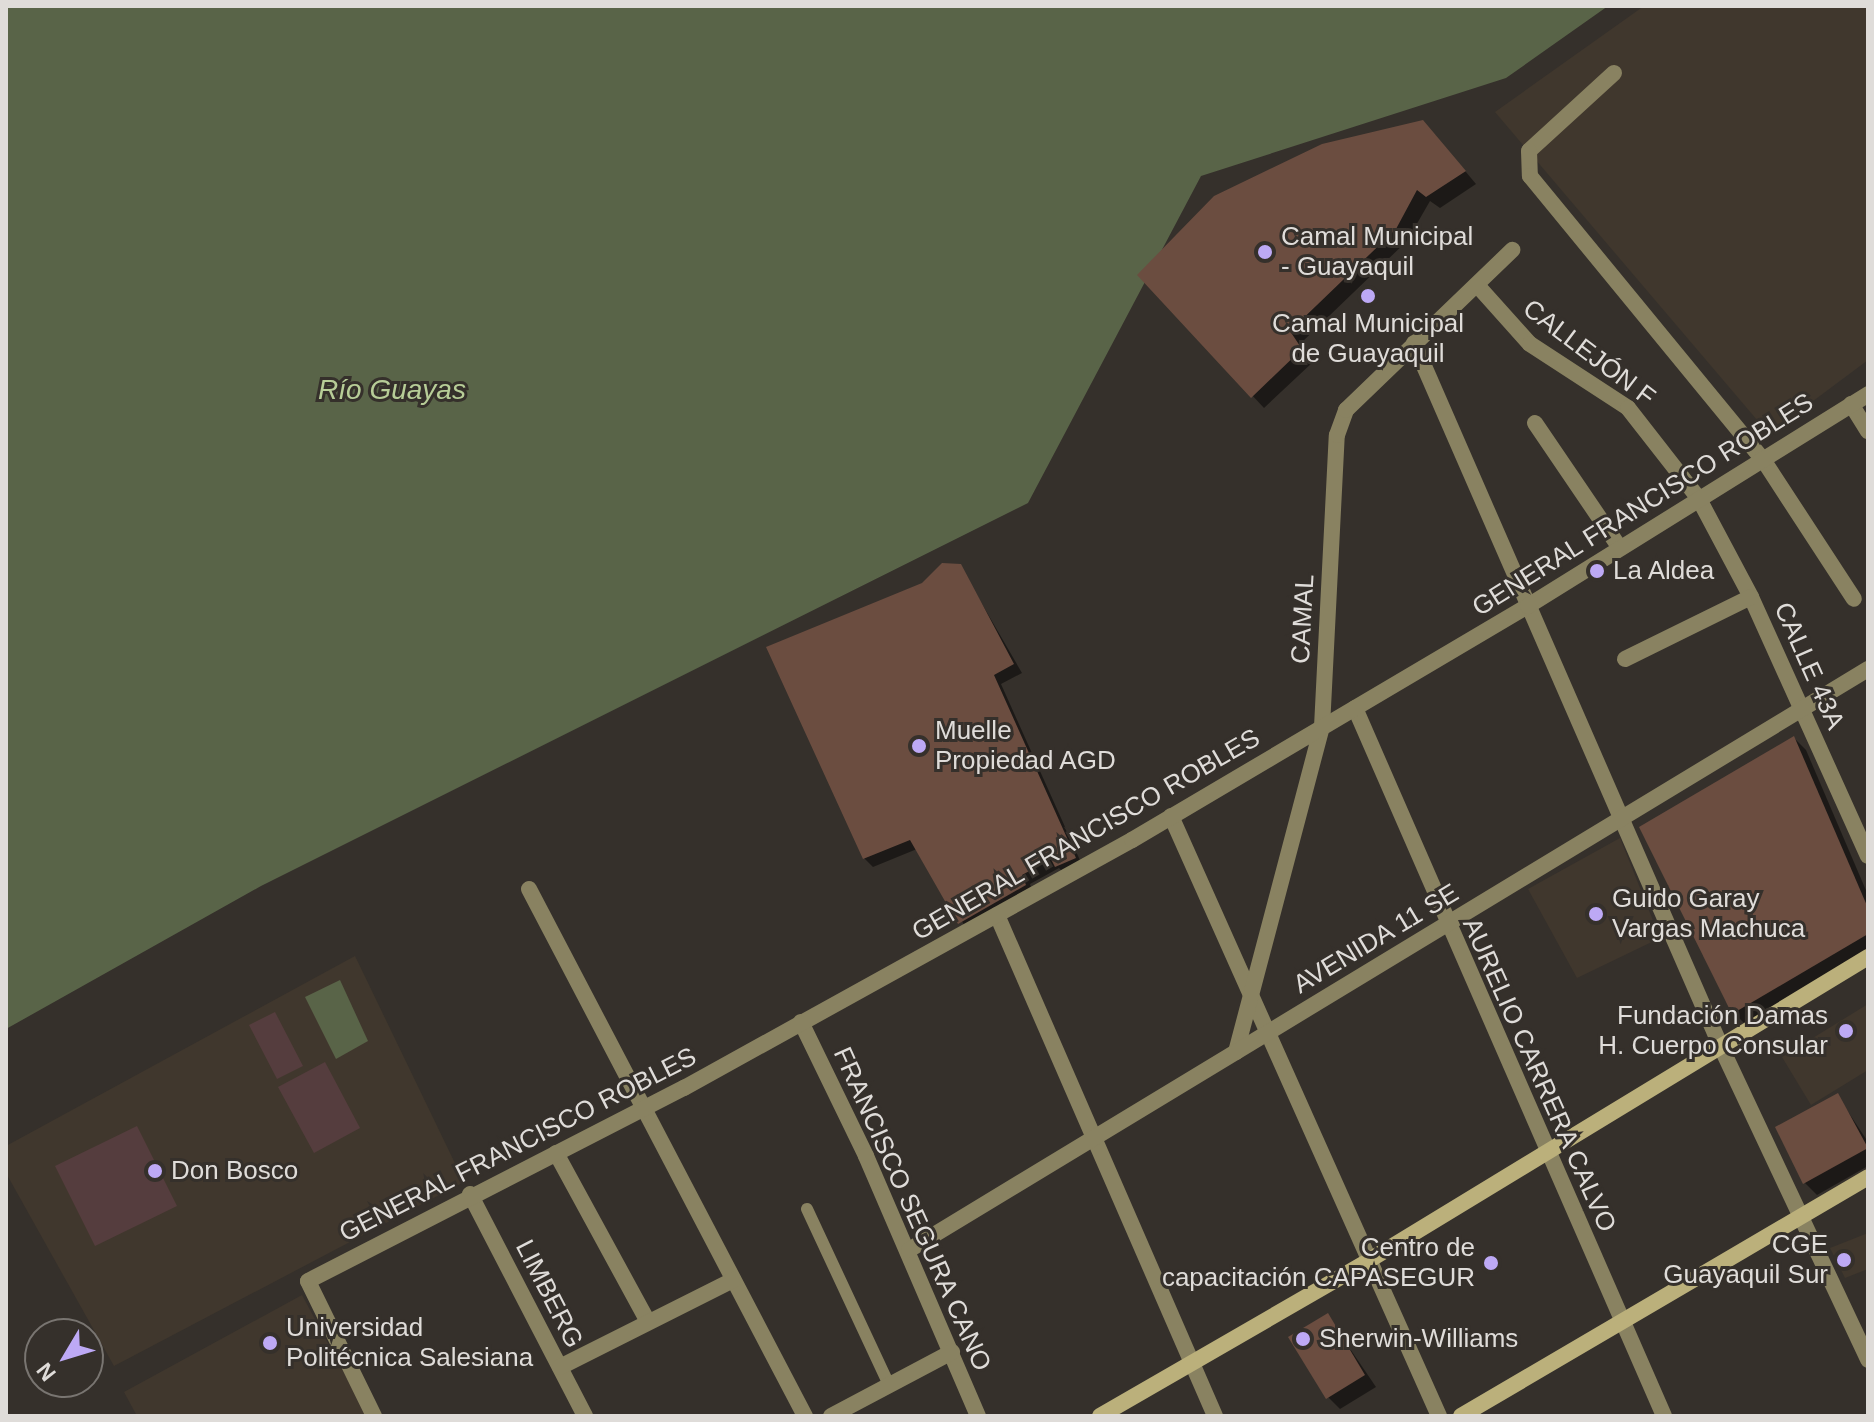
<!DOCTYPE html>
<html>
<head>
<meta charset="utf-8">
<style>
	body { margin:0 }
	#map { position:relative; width:1874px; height:1422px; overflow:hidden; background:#35302b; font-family:Helvetica,sans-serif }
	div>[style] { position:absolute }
	.built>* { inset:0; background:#40372d }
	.green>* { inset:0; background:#553d3e }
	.water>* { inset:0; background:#596448 }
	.shadow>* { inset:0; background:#0007 }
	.building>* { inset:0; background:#6b4d40 }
	.pedestrian>* { height:12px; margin:-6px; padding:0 6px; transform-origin:6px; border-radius:6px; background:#898261 }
	.minor>* { height:16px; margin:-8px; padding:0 8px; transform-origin:8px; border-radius:8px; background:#898261 }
	.secondary>* { height:16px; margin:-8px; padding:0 8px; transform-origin:8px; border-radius:8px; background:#bbb07b }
	.dots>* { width:22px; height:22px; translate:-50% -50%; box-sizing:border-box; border:4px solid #35302b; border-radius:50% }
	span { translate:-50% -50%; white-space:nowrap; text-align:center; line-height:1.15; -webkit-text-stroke:6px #35302b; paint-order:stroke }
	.poi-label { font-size:26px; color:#dfdcd9 }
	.left { translate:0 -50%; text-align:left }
	.right { translate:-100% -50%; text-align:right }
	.street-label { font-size:26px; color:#dfdcd9 }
	.water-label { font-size:28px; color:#b7cd97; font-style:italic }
	.frame { position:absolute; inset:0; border:8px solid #dfdcd9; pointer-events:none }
	.north { position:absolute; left:24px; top:1318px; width:80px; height:80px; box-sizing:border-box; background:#35302b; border:2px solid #797571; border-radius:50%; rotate:232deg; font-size:22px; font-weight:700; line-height:32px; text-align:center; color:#dfdcd9 }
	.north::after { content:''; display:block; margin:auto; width:28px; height:36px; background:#bda9f5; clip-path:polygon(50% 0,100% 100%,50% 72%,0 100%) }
</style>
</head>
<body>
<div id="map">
	<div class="built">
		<div style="clip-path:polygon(1644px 6px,1868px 6px,1868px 360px,1769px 434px,1495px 112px)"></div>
		<div style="clip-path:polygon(1620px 838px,1660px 938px,1577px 978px,1528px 889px)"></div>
		<div style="clip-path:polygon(355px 956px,464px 1182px,114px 1366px,6px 1173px,6px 1146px)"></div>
		<div style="clip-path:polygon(1868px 1004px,1868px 1070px,1811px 1105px,1782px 1057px)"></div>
		<div style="clip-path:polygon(1868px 1233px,1868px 1269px,1845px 1278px,1830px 1248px)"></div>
		<div style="clip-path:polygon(302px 1295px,367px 1416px,137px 1416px,124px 1392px)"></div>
	</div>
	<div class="green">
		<div style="clip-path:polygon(275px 1012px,303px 1066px,277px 1079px,249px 1025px)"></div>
		<div style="clip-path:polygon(325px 1062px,360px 1128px,314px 1153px,278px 1087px)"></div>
		<div style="clip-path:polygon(137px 1126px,177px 1206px,95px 1246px,55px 1166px)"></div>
	</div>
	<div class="water">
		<div style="clip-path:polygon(6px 6px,1608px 6px,1506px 78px,1201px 176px,1028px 503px,261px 886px,6px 1029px)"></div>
		<div style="clip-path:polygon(340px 980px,368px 1041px,336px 1059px,305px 997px)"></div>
	</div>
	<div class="shadow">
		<div style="clip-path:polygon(1435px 135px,1476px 184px,1440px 208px,1430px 201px,1407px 241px,1300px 344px,1313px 362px,1264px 408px,1140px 275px)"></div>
		<div style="clip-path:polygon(960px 566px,1022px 673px,1001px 684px,1083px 867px,1065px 874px,1059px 868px,1030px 884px,1033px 894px,968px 931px,917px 849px,873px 867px,864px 858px,923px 584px)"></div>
		<div style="clip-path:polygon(1794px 738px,1806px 750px,1868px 895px,1868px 953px,1746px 1025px,1734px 1013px)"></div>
		<div style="clip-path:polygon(1837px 1095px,1868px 1142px,1868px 1166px,1817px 1195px,1805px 1183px)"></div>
		<div style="clip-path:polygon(1327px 1315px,1376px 1387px,1340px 1409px,1328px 1397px)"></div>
	</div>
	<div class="building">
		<div style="clip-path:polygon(1423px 120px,1466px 171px,1426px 197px,1417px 190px,1396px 229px,1290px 331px,1302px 349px,1251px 398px,1137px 275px,1214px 196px,1322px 144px)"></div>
		<div style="clip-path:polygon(942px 563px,961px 564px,1014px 664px,994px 675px,1076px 858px,1055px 867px,1051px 859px,1022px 875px,1026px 885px,958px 924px,910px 840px,863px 859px,766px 647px,922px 583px)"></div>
		<div style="clip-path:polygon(1794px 736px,1868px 908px,1868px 934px,1732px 1014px,1639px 827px)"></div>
		<div style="clip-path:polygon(1838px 1093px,1868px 1148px,1803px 1184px,1775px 1127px)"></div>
		<div style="clip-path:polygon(1328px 1313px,1365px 1375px,1326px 1399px,1288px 1337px)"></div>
	</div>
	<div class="pedestrian">
		<div style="left:807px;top:1209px;width:194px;rotate:65deg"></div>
	</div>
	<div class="minor">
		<div style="left:1614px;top:73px;width:115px;rotate:137.5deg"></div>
		<div style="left:1529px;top:151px;width:25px;rotate:88deg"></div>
		<div style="left:1530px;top:176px;width:365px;rotate:50.6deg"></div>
		<div style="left:1762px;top:458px;width:168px;rotate:56.9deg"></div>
		<div style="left:1477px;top:285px;width:79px;rotate:48.1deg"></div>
		<div style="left:1530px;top:344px;width:117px;rotate:33.1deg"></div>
		<div style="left:1628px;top:408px;width:115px;rotate:52deg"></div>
		<div style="left:1699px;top:499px;width:111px;rotate:62deg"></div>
		<div style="left:1751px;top:597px;width:284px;rotate:65.7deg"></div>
		<div style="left:1414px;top:343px;width:768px;rotate:66.44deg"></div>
		<div style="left:1721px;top:1047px;width:346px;rotate:64.8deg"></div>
		<div style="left:1851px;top:404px;width:32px;rotate:58deg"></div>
		<div style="left:1535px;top:423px;width:151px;rotate:55.8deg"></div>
		<div style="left:1625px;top:659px;width:140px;rotate:-26.2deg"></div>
		<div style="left:1355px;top:708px;width:772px;rotate:66.42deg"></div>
		<div style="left:1171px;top:816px;width:657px;rotate:65.93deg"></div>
		<div style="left:529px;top:889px;width:595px;rotate:62.36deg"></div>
		<div style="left:997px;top:915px;width:546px;rotate:66.48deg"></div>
		<div style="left:801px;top:1022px;width:149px;rotate:64.1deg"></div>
		<div style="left:866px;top:1156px;width:283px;rotate:66.7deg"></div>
		<div style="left:1236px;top:1052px;width:336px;rotate:-75.2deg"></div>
		<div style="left:1322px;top:727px;width:292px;rotate:-87.1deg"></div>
		<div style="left:1337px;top:435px;width:27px;rotate:-70deg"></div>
		<div style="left:1346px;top:410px;width:231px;rotate:-43.9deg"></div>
		<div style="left:556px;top:1153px;width:192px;rotate:61.4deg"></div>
		<div style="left:470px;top:1194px;width:250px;rotate:62.6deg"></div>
		<div style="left:909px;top:1250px;width:1121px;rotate:-31.21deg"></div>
		<div style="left:560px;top:1367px;width:194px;rotate:-26.7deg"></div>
		<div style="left:374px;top:1416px;width:150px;rotate:-116.1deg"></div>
		<div style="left:308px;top:1281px;width:423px;rotate:-27.2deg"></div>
		<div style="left:684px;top:1088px;width:512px;rotate:-28.97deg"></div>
		<div style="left:1132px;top:840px;width:460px;rotate:-30.6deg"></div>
		<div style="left:1528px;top:606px;width:401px;rotate:-31.9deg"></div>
		<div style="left:831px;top:1416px;width:137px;rotate:-27.9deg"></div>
	</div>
	<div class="secondary">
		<div style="left:1100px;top:1416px;width:310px;rotate:-30deg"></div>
		<div style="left:1368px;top:1261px;width:585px;rotate:-31.3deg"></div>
		<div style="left:1461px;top:1416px;width:472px;rotate:-30.4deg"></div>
	</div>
	<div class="dots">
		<div style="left:1265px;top:252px;background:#bda9f5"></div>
		<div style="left:1368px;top:296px;background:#bda9f5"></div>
		<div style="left:1597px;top:571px;background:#bda9f5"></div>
		<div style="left:919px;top:746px;background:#bda9f5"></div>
		<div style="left:1596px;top:914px;background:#bda9f5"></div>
		<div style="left:1846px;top:1031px;background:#bda9f5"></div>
		<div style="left:155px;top:1171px;background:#bda9f5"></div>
		<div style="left:1844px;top:1260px;background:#bda9f5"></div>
		<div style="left:1491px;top:1263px;background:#bda9f5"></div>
		<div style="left:1303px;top:1339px;background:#bda9f5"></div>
		<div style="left:270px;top:1343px;background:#bda9f5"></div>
	</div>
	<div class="poi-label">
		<span class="left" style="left:1281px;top:252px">Camal Municipal<br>- Guayaquil</span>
		<span style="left:1368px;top:339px">Camal Municipal<br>de Guayaquil</span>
		<span class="left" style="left:1613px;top:571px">La Aldea</span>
		<span class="left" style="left:935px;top:746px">Muelle<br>Propiedad AGD</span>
		<span class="left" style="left:1612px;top:914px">Guido Garay<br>Vargas Machuca</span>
		<span class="right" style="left:1828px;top:1031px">Fundación Damas<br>H. Cuerpo Consular</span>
		<span class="left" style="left:171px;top:1171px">Don Bosco</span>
		<span class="right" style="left:1828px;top:1260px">CGE<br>Guayaquil Sur</span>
		<span class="right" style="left:1475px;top:1263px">Centro de<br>capacitación CAPASEGUR</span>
		<span class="left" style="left:286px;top:1343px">Universidad<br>Politécnica Salesiana</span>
		<span class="left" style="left:1319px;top:1339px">Sherwin-Williams</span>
	</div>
	<div class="street-label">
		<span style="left:1589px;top:353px;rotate:37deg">CALLEJÓN F</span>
		<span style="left:1643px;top:505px;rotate:-32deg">GENERAL FRANCISCO ROBLES</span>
		<span style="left:1303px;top:619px;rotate:-87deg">CAMAL</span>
		<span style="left:1809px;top:666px;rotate:66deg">CALLE 43A</span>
		<span style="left:1086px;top:835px;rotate:-30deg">GENERAL FRANCISCO ROBLES</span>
		<span style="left:1376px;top:939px;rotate:-31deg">AVENIDA 11 SE</span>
		<span style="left:1539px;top:1075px;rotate:66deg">AURELIO CARRERA CALVO</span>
		<span style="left:518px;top:1145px;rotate:-27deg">GENERAL FRANCISCO ROBLES</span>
		<span style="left:912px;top:1209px;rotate:66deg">FRANCISCO SEGURA CANO</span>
		<span style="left:549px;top:1294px;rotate:63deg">LIMBERG</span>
	</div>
	<div class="water-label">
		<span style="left:392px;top:390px">Río Guayas</span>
	</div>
	<div class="frame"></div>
	<div class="north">N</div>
</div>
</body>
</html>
